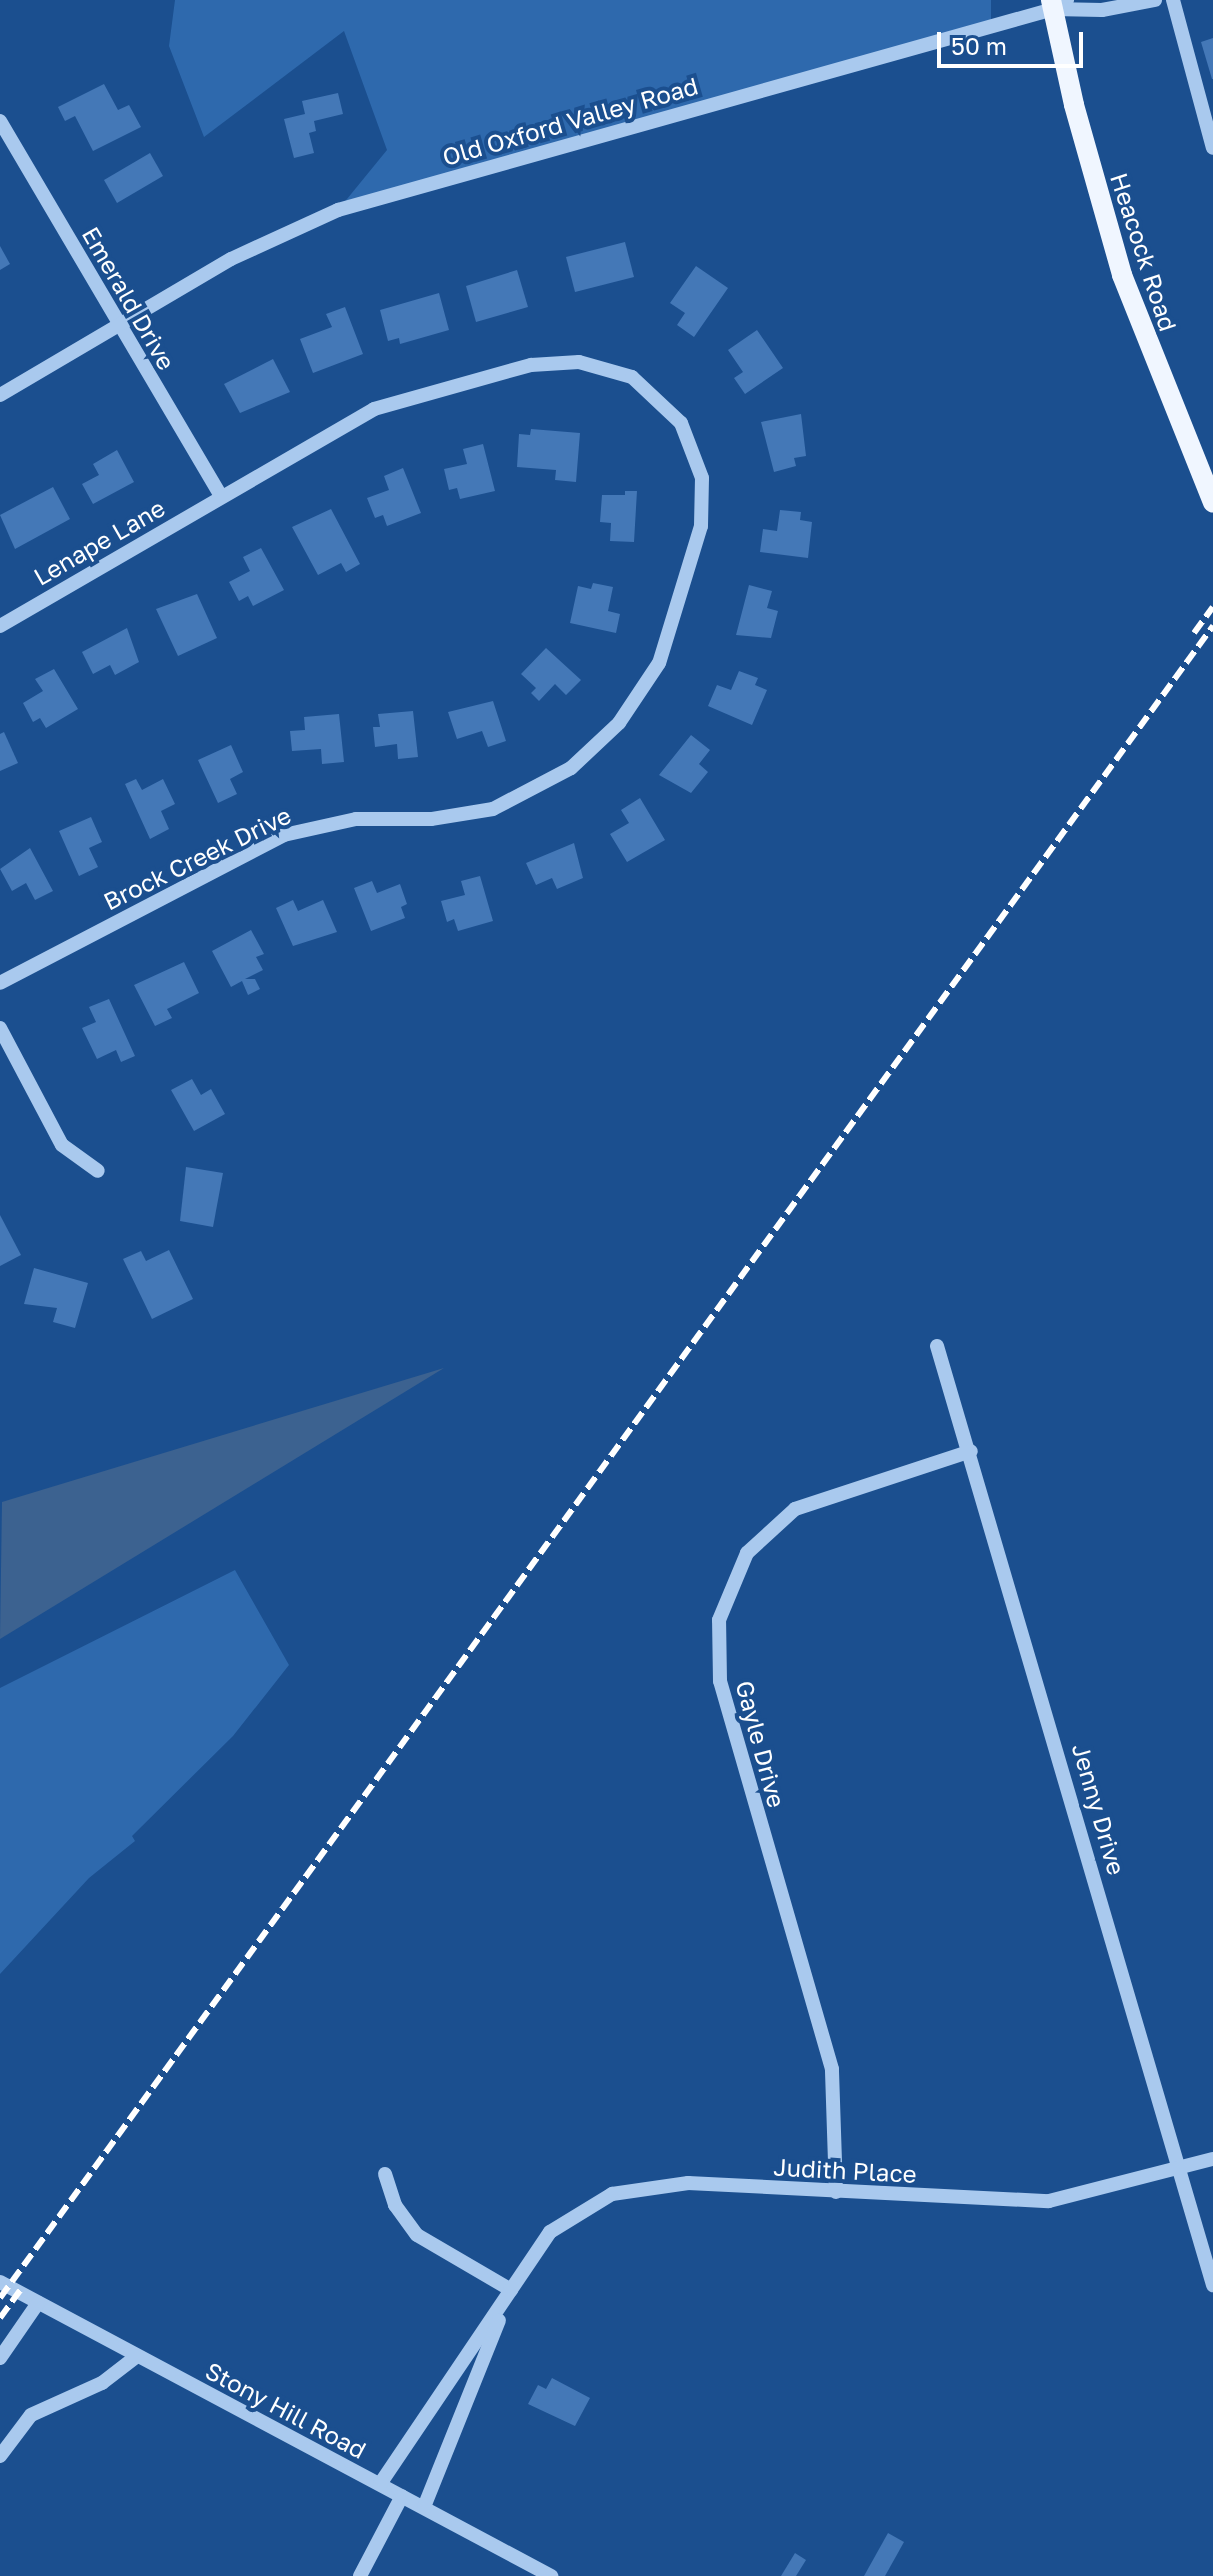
<!DOCTYPE html>
<html>
<head>
<meta charset="utf-8">
<style>
	body { margin:0 }
	#map { position:relative; width:1213px; height:2576px; overflow:hidden; background:#1b4f8f; font-family:"Golos Text",sans-serif }
	div>[style] { position:absolute }
	.green>* { inset:0; background:#2e69ad }
	.water>* { inset:0; background:#3c6290 }
	.building>* { inset:0; background:#4478b7 }
	.minor>* { height:14px; margin:-7px; padding:0 7px; transform-origin:7px; border-radius:7px; background:#a9c9ee }
	.major>* { height:20px; margin:-10px; padding:0 10px; transform-origin:10px; border-radius:10px; background:#f0f6ff }
	.rail>* { height:6px; margin-top:-3px; transform-origin:0; background:repeating-linear-gradient(90deg,#fff 0 14px,transparent 0 20px) }
	span { translate:-50% -50%; white-space:nowrap; text-align:center; line-height:1.15; -webkit-text-stroke:8px #1b4f8f; paint-order:stroke }
	.street-label { font-size:24px; color:#fff }
	.scale { position:absolute; left:937px; top:32px; width:146px; height:36px; box-sizing:border-box; border:4px solid #fff; border-top:0; padding-left:10px; font-size:24px; line-height:28px; white-space:nowrap; color:#fff; -webkit-text-stroke:6px #1b4f8f; paint-order:stroke }
</style>
</head>
<body>
<div id="map">
	<div class="green">
		<div style="clip-path:polygon(175px 0,991px 0,991px 26px,338px 210px,387px 150px,344px 31px,204px 137px,169px 46px)"></div>
		<div style="clip-path:polygon(235px 1570px,289px 1665px,233px 1736px,132px 1836px,135px 1841px,89px 1878px,0 1974px,0 1688px)"></div>
	</div>
	<div class="water">
		<div style="clip-path:polygon(444px 1368px,0 1639px,2px 1502px)"></div>
	</div>
	<div class="building">
		<div style="clip-path:polygon(1213px 38px,1213px 79px,1212px 79px,1201px 42px)"></div>
		<div style="clip-path:polygon(104px 84px,118px 110px,129px 105px,141px 127px,93px 151px,75px 116px,65px 121px,58px 107px)"></div>
		<div style="clip-path:polygon(338px 93px,343px 114px,314px 121px,316px 131px,309px 133px,314px 153px,294px 158px,284px 119px,305px 114px,302px 101px)"></div>
		<div style="clip-path:polygon(150px 153px,163px 176px,117px 203px,104px 180px)"></div>
		<div style="clip-path:polygon(625px 242px,634px 277px,575px 292px,566px 257px)"></div>
		<div style="clip-path:polygon(0 246px,10px 264px,0 270px)"></div>
		<div style="clip-path:polygon(696px 266px,728px 288px,694px 337px,677px 325px,685px 313px,670px 303px)"></div>
		<div style="clip-path:polygon(517px 270px,528px 307px,476px 322px,466px 286px)"></div>
		<div style="clip-path:polygon(439px 293px,449px 330px,400px 344px,399px 338px,388px 341px,380px 310px)"></div>
		<div style="clip-path:polygon(345px 307px,363px 354px,313px 373px,300px 339px,332px 327px,326px 314px)"></div>
		<div style="clip-path:polygon(757px 330px,783px 368px,745px 394px,734px 378px,743px 372px,728px 350px)"></div>
		<div style="clip-path:polygon(273px 359px,290px 392px,240px 413px,224px 384px)"></div>
		<div style="clip-path:polygon(801px 414px,806px 456px,794px 458px,796px 466px,774px 472px,761px 422px)"></div>
		<div style="clip-path:polygon(531px 429px,580px 433px,576px 482px,555px 480px,556px 470px,517px 467px,519px 434px,530px 435px)"></div>
		<div style="clip-path:polygon(483px 444px,495px 491px,460px 499px,457px 488px,449px 490px,444px 469px,467px 464px,463px 449px)"></div>
		<div style="clip-path:polygon(117px 450px,134px 482px,93px 504px,82px 484px,99px 475px,93px 464px)"></div>
		<div style="clip-path:polygon(403px 468px,421px 513px,387px 526px,383px 515px,375px 518px,367px 498px,389px 490px,384px 476px)"></div>
		<div style="clip-path:polygon(53px 487px,70px 519px,15px 549px,0 515px)"></div>
		<div style="clip-path:polygon(625px 491px,637px 491px,634px 542px,610px 541px,611px 523px,600px 522px,602px 495px,625px 495px)"></div>
		<div style="clip-path:polygon(331px 509px,360px 564px,346px 572px,341px 563px,318px 575px,292px 527px)"></div>
		<div style="clip-path:polygon(780px 510px,801px 512px,800px 520px,812px 522px,808px 558px,760px 552px,763px 529px,777px 531px)"></div>
		<div style="clip-path:polygon(261px 548px,284px 590px,253px 606px,248px 596px,239px 601px,229px 582px,250px 571px,243px 557px)"></div>
		<div style="clip-path:polygon(593px 583px,613px 587px,608px 611px,620px 614px,616px 633px,570px 623px,578px 586px,591px 589px)"></div>
		<div style="clip-path:polygon(749px 585px,772px 591px,767px 608px,778px 611px,771px 638px,736px 635px)"></div>
		<div style="clip-path:polygon(197px 594px,217px 638px,178px 656px,156px 609px)"></div>
		<div style="clip-path:polygon(127px 628px,139px 662px,115px 675px,110px 665px,93px 674px,82px 652px)"></div>
		<div style="clip-path:polygon(546px 648px,581px 680px,566px 695px,555px 684px,539px 701px,531px 693px,536px 688px,521px 674px)"></div>
		<div style="clip-path:polygon(54px 669px,78px 709px,46px 728px,40px 718px,33px 722px,23px 703px,43px 691px,35px 679px)"></div>
		<div style="clip-path:polygon(739px 671px,758px 678px,755px 685px,767px 690px,752px 725px,708px 706px,717px 685px,731px 690px)"></div>
		<div style="clip-path:polygon(493px 701px,506px 741px,488px 747px,482px 731px,457px 739px,448px 712px)"></div>
		<div style="clip-path:polygon(413px 711px,418px 757px,398px 759px,397px 744px,375px 747px,373px 727px,380px 727px,378px 714px)"></div>
		<div style="clip-path:polygon(339px 714px,344px 762px,322px 764px,321px 749px,292px 751px,290px 731px,305px 730px,304px 717px)"></div>
		<div style="clip-path:polygon(4px 732px,18px 763px,0 771px,0 734px)"></div>
		<div style="clip-path:polygon(691px 735px,710px 750px,699px 764px,708px 772px,691px 793px,659px 775px)"></div>
		<div style="clip-path:polygon(231px 745px,243px 772px,230px 779px,237px 794px,218px 803px,198px 760px)"></div>
		<div style="clip-path:polygon(136px 779px,142px 790px,163px 779px,175px 804px,161px 811px,169px 829px,150px 839px,125px 784px)"></div>
		<div style="clip-path:polygon(640px 798px,665px 840px,627px 862px,610px 834px,629px 823px,621px 810px)"></div>
		<div style="clip-path:polygon(91px 817px,102px 842px,89px 848px,98px 867px,79px 876px,59px 831px)"></div>
		<div style="clip-path:polygon(574px 843px,583px 878px,557px 889px,552px 878px,536px 885px,526px 863px)"></div>
		<div style="clip-path:polygon(30px 848px,53px 891px,35px 900px,26px 883px,12px 891px,0 869px)"></div>
		<div style="clip-path:polygon(480px 876px,493px 921px,458px 931px,454px 919px,447px 922px,441px 901px,465px 895px,461px 881px)"></div>
		<div style="clip-path:polygon(372px 881px,377px 893px,400px 884px,407px 904px,401px 907px,405px 918px,371px 931px,354px 888px)"></div>
		<div style="clip-path:polygon(293px 900px,298px 911px,323px 900px,337px 932px,293px 946px,276px 908px)"></div>
		<div style="clip-path:polygon(251px 930px,264px 954px,256px 957px,263px 970px,245px 979px,255px 979px,260px 989px,248px 995px,242px 981px,231px 987px,212px 951px)"></div>
		<div style="clip-path:polygon(184px 962px,199px 993px,167px 1009px,172px 1018px,155px 1026px,134px 985px)"></div>
		<div style="clip-path:polygon(109px 999px,135px 1056px,121px 1062px,116px 1050px,97px 1059px,82px 1028px,96px 1022px,89px 1007px)"></div>
		<div style="clip-path:polygon(192px 1079px,201px 1095px,211px 1089px,225px 1114px,194px 1131px,171px 1090px)"></div>
		<div style="clip-path:polygon(186px 1167px,223px 1173px,213px 1227px,180px 1221px)"></div>
		<div style="clip-path:polygon(0 1215px,21px 1255px,0 1266px)"></div>
		<div style="clip-path:polygon(169px 1250px,193px 1299px,152px 1319px,123px 1259px,141px 1251px,146px 1261px)"></div>
		<div style="clip-path:polygon(34px 1268px,88px 1283px,75px 1328px,53px 1322px,57px 1308px,24px 1304px)"></div>
		<div style="clip-path:polygon(552px 2378px,590px 2398px,575px 2426px,528px 2404px,538px 2385px,546px 2389px)"></div>
		<div style="clip-path:polygon(888px 2533px,904px 2542px,885px 2576px,864px 2576px)"></div>
		<div style="clip-path:polygon(795px 2553px,806px 2560px,796px 2576px,781px 2576px)"></div>
	</div>
	<div class="minor">
		<div style="left:1067px;top:0;width:17px;rotate:147deg"></div>
		<div style="left:1053px;top:9px;width:49px;rotate:1.2deg"></div>
		<div style="left:1102px;top:10px;width:54px;rotate:-10.7deg"></div>
		<div style="left:1173px;top:0;width:153px;rotate:74.9deg"></div>
		<div style="left:0;top:121px;width:435px;rotate:59.5deg"></div>
		<div style="left:0;top:395px;width:268px;rotate:-30.5deg"></div>
		<div style="left:231px;top:259px;width:118px;rotate:-24.6deg"></div>
		<div style="left:338px;top:210px;width:743px;rotate:-15.7deg"></div>
		<div style="left:0;top:626px;width:432px;rotate:-30.1deg"></div>
		<div style="left:374px;top:409px;width:163px;rotate:-15.7deg"></div>
		<div style="left:531px;top:365px;width:48px;rotate:-3.6deg"></div>
		<div style="left:579px;top:362px;width:55px;rotate:15.8deg"></div>
		<div style="left:632px;top:377px;width:67px;rotate:43.2deg"></div>
		<div style="left:681px;top:423px;width:59px;rotate:69.1deg"></div>
		<div style="left:702px;top:478px;width:48px;rotate:91.2deg"></div>
		<div style="left:701px;top:526px;width:143px;rotate:107deg"></div>
		<div style="left:659px;top:663px;width:72px;rotate:123.7deg"></div>
		<div style="left:619px;top:723px;width:66px;rotate:136.8deg"></div>
		<div style="left:571px;top:768px;width:88px;rotate:152.3deg"></div>
		<div style="left:493px;top:809px;width:63px;rotate:170.8deg"></div>
		<div style="left:431px;top:819px;width:75px;rotate:180deg"></div>
		<div style="left:356px;top:819px;width:74px;rotate:167.5deg"></div>
		<div style="left:284px;top:835px;width:320px;rotate:152.5deg"></div>
		<div style="left:0;top:1028px;width:132px;rotate:62.1deg"></div>
		<div style="left:62px;top:1145px;width:44px;rotate:35.8deg"></div>
		<div style="left:937px;top:1346px;width:979px;rotate:73.62deg"></div>
		<div style="left:385px;top:2174px;width:33px;rotate:72deg"></div>
		<div style="left:395px;top:2205px;width:37px;rotate:54deg"></div>
		<div style="left:417px;top:2235px;width:109px;rotate:30.3deg"></div>
		<div style="left:836px;top:2192px;width:123px;rotate:-91.9deg"></div>
		<div style="left:832px;top:2069px;width:404px;rotate:-106.1deg"></div>
		<div style="left:720px;top:1681px;width:61px;rotate:-90.9deg"></div>
		<div style="left:719px;top:1620px;width:73px;rotate:-67.3deg"></div>
		<div style="left:747px;top:1553px;width:65px;rotate:-42.5deg"></div>
		<div style="left:795px;top:1509px;width:185px;rotate:-18.2deg"></div>
		<div style="left:0;top:2282px;width:625px;rotate:28.08deg"></div>
		<div style="left:0;top:2358px;width:67px;rotate:-55.4deg"></div>
		<div style="left:0;top:2456px;width:51px;rotate:-52.9deg"></div>
		<div style="left:31px;top:2415px;width:78px;rotate:-24.3deg"></div>
		<div style="left:102px;top:2383px;width:44px;rotate:-37.6deg"></div>
		<div style="left:380px;top:2484px;width:304px;rotate:-56deg"></div>
		<div style="left:550px;top:2232px;width:73px;rotate:-31.5deg"></div>
		<div style="left:612px;top:2194px;width:77px;rotate:-8.2deg"></div>
		<div style="left:688px;top:2183px;width:361px;rotate:2.9deg"></div>
		<div style="left:1049px;top:2201px;width:169px;rotate:-14.4deg"></div>
		<div style="left:424px;top:2507px;width:201px;rotate:-68.1deg"></div>
		<div style="left:360px;top:2576px;width:90px;rotate:-62.3deg"></div>
	</div>
	<div class="major">
		<div style="left:1051px;top:0;width:107px;rotate:77.6deg"></div>
		<div style="left:1074px;top:105px;width:177px;rotate:74.2deg"></div>
		<div style="left:1122px;top:275px;width:245px;rotate:68.2deg"></div>
	</div>
	<div class="rail">
		<div style="left:1194px;top:633px;width:32px;rotate:-54deg"></div>
		<div style="left:0;top:2298px;width:2066px;rotate:-54.04deg"></div>
		<div style="left:0;top:2318px;width:36px;rotate:-54deg"></div>
	</div>
	<div class="street-label">
		<span style="left:570px;top:121px;rotate:-16deg">Old Oxford Valley Road</span>
		<span style="left:1144px;top:252px;rotate:72deg">Heacock Road</span>
		<span style="left:129px;top:298px;rotate:60deg">Emerald Drive</span>
		<span style="left:99px;top:542px;rotate:-30deg">Lenape Lane</span>
		<span style="left:197px;top:858px;rotate:-26deg">Brock Creek Drive</span>
		<span style="left:761px;top:1744px;rotate:75deg">Gayle Drive</span>
		<span style="left:1099px;top:1809px;rotate:74deg">Jenny Drive</span>
		<span style="left:845px;top:2170px;rotate:3deg">Judith Place</span>
		<span style="left:286px;top:2410px;rotate:28deg">Stony Hill Road</span>
	</div>
	<div class="scale">50 m</div>
</div>
</body>
</html>
